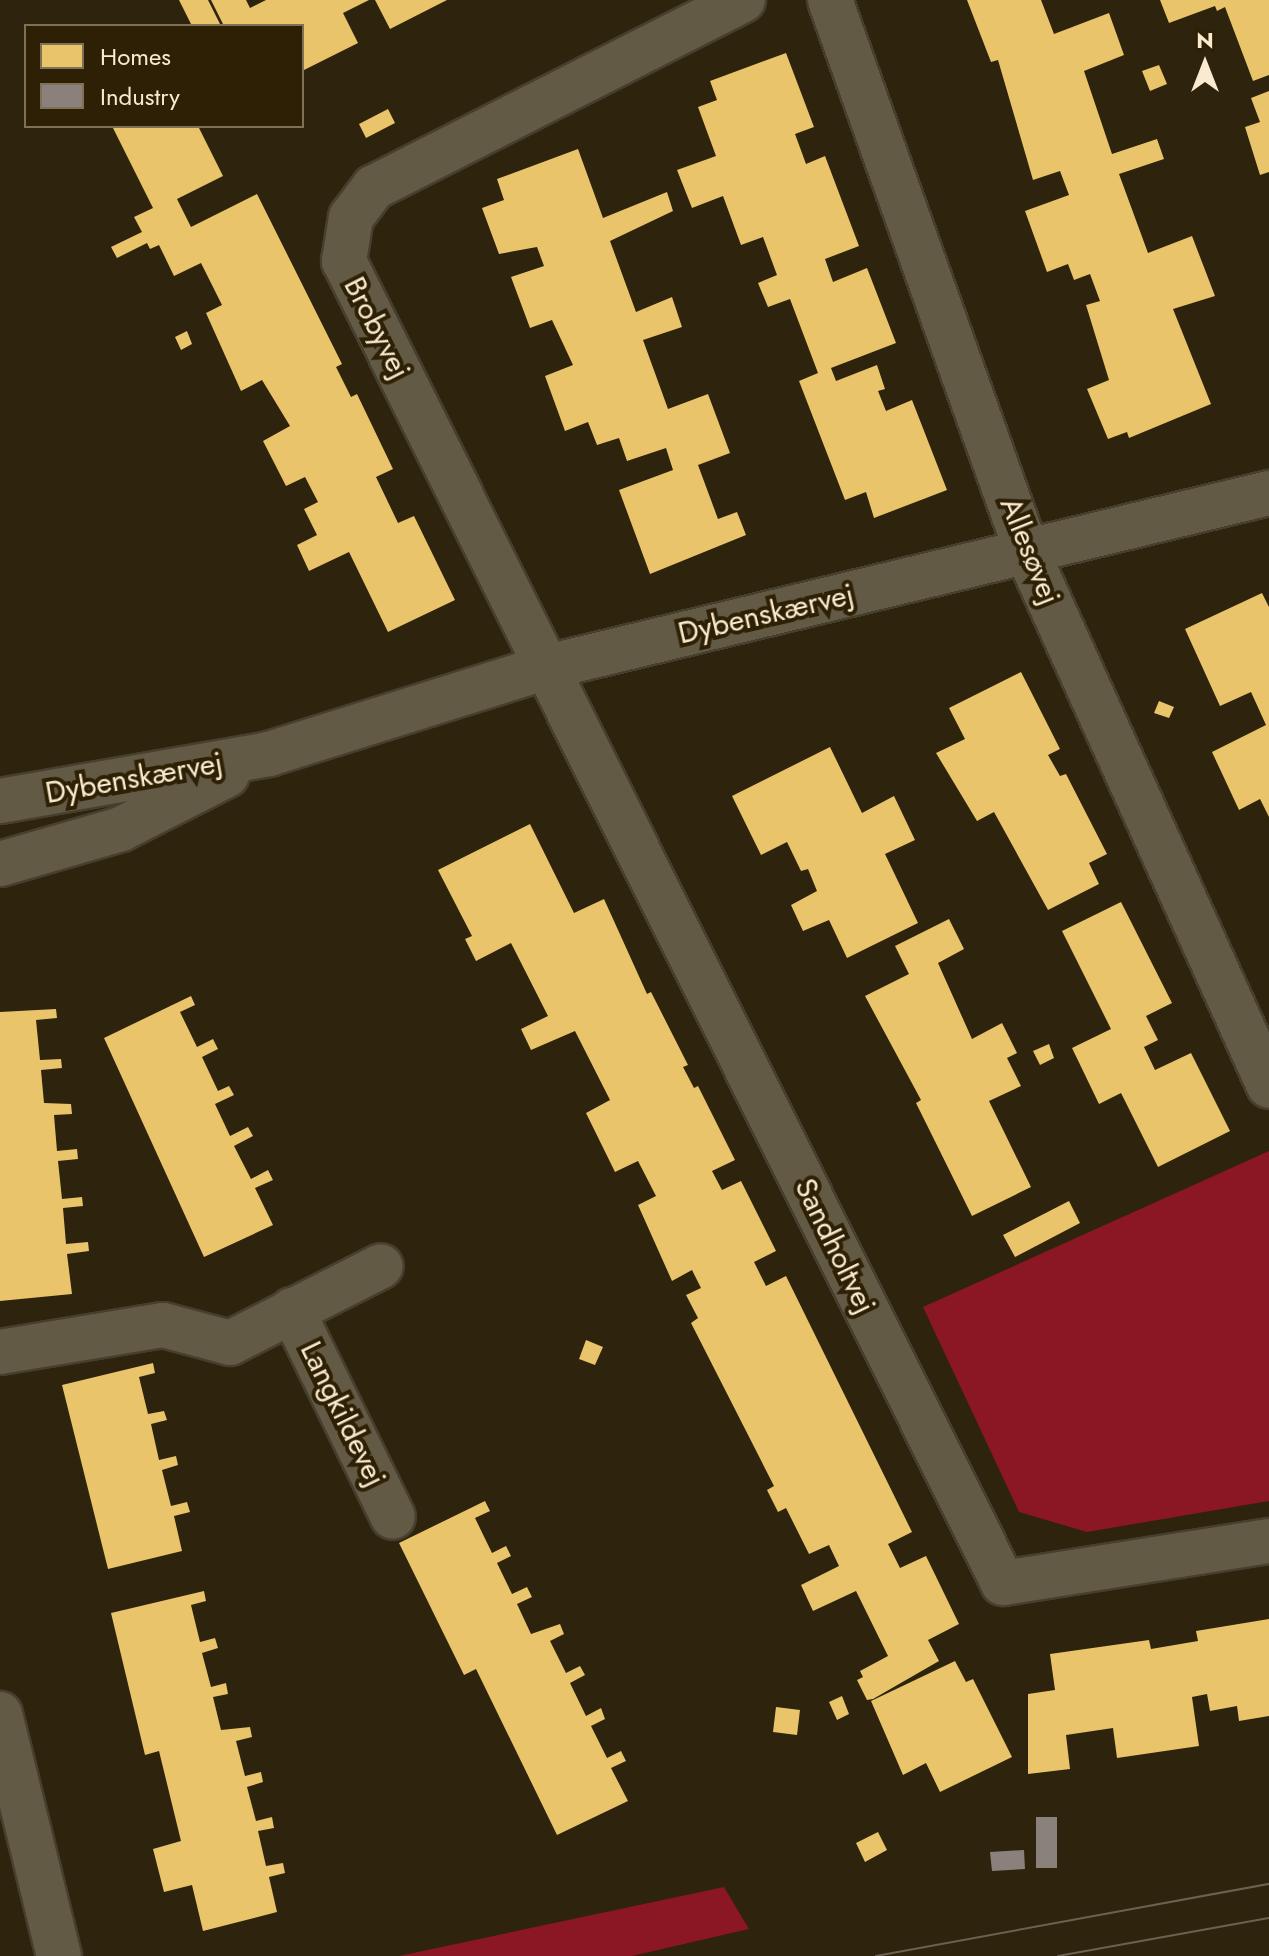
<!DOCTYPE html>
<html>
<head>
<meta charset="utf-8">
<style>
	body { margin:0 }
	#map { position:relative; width:1269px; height:1956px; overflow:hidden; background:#2e230d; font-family:Jost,sans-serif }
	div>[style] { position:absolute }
	.green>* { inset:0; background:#8a1722 }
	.homes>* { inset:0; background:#e9c46a }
	.industry>* { inset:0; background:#8a817c }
	.roads { filter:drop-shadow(2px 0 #473f2e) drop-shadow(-2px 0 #473f2e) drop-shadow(0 2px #473f2e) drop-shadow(0 -2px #473f2e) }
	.minor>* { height:44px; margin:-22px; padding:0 22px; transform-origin:22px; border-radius:22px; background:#635a46 }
	.tertiary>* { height:44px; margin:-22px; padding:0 22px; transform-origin:22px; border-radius:22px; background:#635a46 }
	.tram>* { height:2px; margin:-1px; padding:0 1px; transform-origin:1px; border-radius:1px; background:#6a6151 }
	span { translate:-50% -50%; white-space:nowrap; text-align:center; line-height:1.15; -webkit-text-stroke:8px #2d2005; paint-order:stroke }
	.street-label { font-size:30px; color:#f9ead0 }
	.legend { position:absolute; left:24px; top:24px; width:280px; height:104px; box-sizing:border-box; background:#2d2005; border:2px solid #7f7156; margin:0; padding:10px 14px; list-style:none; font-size:24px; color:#f9ead0 }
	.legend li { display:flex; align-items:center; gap:16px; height:40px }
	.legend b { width:40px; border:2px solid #7f7156 }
	.north { position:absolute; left:1165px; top:24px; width:80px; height:80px; -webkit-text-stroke:6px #2d2005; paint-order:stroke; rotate:0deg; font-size:22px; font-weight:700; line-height:32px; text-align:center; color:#f9ead0 }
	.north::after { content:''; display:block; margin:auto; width:28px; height:36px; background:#f9ead0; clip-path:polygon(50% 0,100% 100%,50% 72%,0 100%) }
</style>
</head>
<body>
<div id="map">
	<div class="green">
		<div style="clip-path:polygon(1269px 1151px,1269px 1501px,1087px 1532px,1019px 1512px,923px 1307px)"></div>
		<div style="clip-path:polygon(724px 1887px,749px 1929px,632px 1956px,399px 1956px)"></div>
	</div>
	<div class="homes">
		<div style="clip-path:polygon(179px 0,208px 0,221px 26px,192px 26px)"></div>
		<div style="clip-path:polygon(211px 0,246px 0,250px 8px,266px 0,369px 0,343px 13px,358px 43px,302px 71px,302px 26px,224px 26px)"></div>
		<div style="clip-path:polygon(375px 0,447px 0,390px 29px)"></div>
		<div style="clip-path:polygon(967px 0,1041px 0,1054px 34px,1109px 13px,1124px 55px,1084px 71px,1112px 154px,1157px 139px,1164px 159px,1119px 174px,1148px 253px,1192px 236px,1215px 296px,1173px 309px,1211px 404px,1129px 438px,1127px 432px,1108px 439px,1087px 389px,1109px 380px,1086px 305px,1100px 301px,1090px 274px,1074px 280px,1068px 264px,1047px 272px,1025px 211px,1069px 195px,1060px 171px,1033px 180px,998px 60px,991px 62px)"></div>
		<div style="clip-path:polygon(1160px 0,1269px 0,1269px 75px,1253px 81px,1225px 7px,1217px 11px,1215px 6px,1169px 23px)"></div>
		<div style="clip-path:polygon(786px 53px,814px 127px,795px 134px,806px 164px,825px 156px,859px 246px,825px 259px,833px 282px,867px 268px,896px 343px,831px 368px,836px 381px,877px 365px,885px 389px,878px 391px,886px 411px,912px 400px,947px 490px,874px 518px,866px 492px,845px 500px,799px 381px,818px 373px,790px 299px,768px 307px,758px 283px,777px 275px,763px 237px,741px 245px,723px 196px,692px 208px,677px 170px,716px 156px,698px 107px,717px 100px,710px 81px)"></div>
		<div style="clip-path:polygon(1159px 65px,1167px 84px,1150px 91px,1142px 71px)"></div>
		<div style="clip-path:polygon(1269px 91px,1269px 172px,1260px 175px,1245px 127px,1260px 122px,1251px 98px)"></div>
		<div style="clip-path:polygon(388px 109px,395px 123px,366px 138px,359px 124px)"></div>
		<div style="clip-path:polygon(112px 126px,198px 126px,223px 176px,177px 199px,191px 227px,257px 194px,342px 364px,336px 367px,351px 397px,357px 394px,393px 469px,376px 477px,398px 523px,414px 516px,455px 600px,388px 632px,349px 552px,309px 571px,297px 545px,317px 535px,304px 509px,318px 502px,305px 477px,286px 486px,263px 441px,290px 426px,262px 380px,241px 391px,206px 313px,222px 305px,201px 263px,174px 276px,159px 245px,150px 249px,147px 243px,117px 258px,111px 247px,142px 232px,134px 217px,153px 208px)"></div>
		<div style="clip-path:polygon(578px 149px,603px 218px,667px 192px,673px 211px,610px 241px,636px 312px,672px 297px,682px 327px,643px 340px,668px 409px,708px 394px,730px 453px,698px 465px,718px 519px,737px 512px,746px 535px,650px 574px,619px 490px,673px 470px,666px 448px,627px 461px,619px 438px,597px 445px,588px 422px,565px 431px,545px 376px,573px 365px,552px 320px,530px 328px,511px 277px,544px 266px,537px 247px,499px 254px,482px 208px,504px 200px,497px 179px)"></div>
		<div style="clip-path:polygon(187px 331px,192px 344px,181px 350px,175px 337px)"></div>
		<div style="clip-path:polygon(1262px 593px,1269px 607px,1269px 817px,1260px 799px,1239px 810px,1212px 752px,1266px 725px,1251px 692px,1220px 706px,1185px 629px)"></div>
		<div style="clip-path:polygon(1021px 672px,1060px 749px,1048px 755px,1060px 776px,1066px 774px,1107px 854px,1089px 863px,1099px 884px,1048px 910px,994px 812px,977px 821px,936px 753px,965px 739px,949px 708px)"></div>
		<div style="clip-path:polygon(1159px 701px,1174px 707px,1169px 718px,1154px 713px)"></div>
		<div style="clip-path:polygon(830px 747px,862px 813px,894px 796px,915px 840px,885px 854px,918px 923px,847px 958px,829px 920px,803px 931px,791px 905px,817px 891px,808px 869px,801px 871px,787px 842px,761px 855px,732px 796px)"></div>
		<div style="clip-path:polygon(530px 824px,574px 913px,604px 899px,647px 994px,651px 992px,688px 1065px,683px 1067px,694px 1088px,698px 1086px,735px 1160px,712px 1171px,722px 1190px,741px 1181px,776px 1251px,754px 1262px,766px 1286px,786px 1276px,912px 1532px,888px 1544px,900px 1568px,926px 1556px,959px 1624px,928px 1640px,939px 1661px,873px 1699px,867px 1700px,857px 1680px,863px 1677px,860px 1671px,888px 1656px,856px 1591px,813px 1611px,801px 1585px,839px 1566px,829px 1545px,809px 1554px,786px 1508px,778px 1512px,767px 1490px,774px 1486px,691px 1323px,698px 1318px,686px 1295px,701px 1288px,692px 1270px,672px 1281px,638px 1205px,656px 1196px,638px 1161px,615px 1172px,586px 1113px,610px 1100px,575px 1031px,531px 1050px,521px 1029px,548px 1016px,511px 943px,476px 961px,465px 939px,472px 936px,438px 870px)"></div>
		<div style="clip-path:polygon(1121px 902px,1172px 1003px,1146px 1016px,1158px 1040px,1144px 1047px,1155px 1070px,1191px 1053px,1230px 1131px,1158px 1167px,1121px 1093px,1099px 1104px,1072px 1048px,1111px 1029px,1062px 931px)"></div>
		<div style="clip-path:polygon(949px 919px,964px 949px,938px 963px,972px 1039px,1002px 1023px,1017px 1053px,1007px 1058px,1021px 1086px,989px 1101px,1031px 1187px,972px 1216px,916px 1103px,921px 1100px,865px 996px,909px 974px,895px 946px)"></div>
		<div style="clip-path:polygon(191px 996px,195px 1005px,180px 1012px,197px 1047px,213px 1039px,218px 1049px,202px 1057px,218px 1091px,229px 1086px,234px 1095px,215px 1104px,230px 1136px,248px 1127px,253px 1136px,234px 1146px,251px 1179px,268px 1170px,273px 1180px,255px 1188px,273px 1225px,204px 1257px,104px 1038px)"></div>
		<div style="clip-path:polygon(56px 1009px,57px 1018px,36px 1020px,40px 1060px,61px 1059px,62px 1068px,41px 1070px,44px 1103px,71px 1104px,72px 1114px,54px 1115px,57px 1151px,77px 1149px,78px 1159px,58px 1161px,62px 1199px,82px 1197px,83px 1206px,63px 1208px,66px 1244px,88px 1242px,89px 1251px,67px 1254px,72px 1294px,0 1301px,0 1012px)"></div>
		<div style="clip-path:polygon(1049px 1044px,1054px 1058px,1040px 1065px,1033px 1051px)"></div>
		<div style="clip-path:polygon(1069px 1201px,1080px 1223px,1015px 1257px,1003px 1235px)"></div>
		<div style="clip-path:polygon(586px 1340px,603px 1347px,595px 1365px,579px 1359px)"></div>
		<div style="clip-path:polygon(153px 1363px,155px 1373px,139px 1377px,148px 1414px,164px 1411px,167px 1420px,151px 1424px,159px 1460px,176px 1456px,178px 1465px,162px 1470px,171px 1506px,187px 1502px,190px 1512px,174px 1516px,182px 1551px,108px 1569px,62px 1385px)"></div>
		<div style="clip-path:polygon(485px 1501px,490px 1511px,475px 1518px,492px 1553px,506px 1546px,511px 1556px,497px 1563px,512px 1594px,527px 1587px,532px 1597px,517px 1604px,531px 1634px,560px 1624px,564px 1634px,550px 1641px,566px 1673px,580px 1666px,585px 1675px,570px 1683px,586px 1716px,601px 1708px,605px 1719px,591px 1726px,607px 1758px,621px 1751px,626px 1761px,611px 1768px,628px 1801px,557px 1835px,476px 1669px,464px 1675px,399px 1543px)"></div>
		<div style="clip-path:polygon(204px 1591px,206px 1601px,191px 1605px,200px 1642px,215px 1638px,218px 1648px,202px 1653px,211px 1687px,226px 1683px,228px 1694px,213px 1697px,221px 1730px,250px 1727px,252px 1737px,236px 1741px,245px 1776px,261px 1772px,263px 1782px,247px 1787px,256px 1821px,272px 1817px,274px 1828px,258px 1831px,266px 1866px,283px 1863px,285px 1873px,269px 1877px,277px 1912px,203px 1931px,192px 1885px,164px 1892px,153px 1849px,181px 1841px,159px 1751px,145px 1755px,111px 1613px)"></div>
		<div style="clip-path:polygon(1269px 1619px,1269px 1716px,1239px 1721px,1237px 1706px,1210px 1711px,1207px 1694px,1192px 1697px,1199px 1746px,1117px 1758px,1113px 1728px,1066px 1735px,1070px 1769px,1028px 1774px,1028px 1694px,1055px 1690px,1050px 1654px,1149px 1640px,1151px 1649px,1198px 1641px,1196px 1631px)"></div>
		<div style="clip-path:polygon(955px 1661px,966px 1682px,973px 1679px,1012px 1757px,940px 1792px,926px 1763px,903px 1775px,871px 1701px)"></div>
		<div style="clip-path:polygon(842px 1696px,849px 1714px,837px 1720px,829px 1702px)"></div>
		<div style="clip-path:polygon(776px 1707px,800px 1710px,797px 1735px,773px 1732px)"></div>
		<div style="clip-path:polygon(878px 1832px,887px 1850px,865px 1862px,856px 1843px)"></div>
	</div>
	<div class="industry">
		<div style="clip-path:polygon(1036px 1817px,1057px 1817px,1057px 1868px,1036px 1868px)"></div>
		<div style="clip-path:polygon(1024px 1850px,1025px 1869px,992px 1871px,990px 1852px)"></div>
	</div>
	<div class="roads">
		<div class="minor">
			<div style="left:743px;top:0;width:414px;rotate:153.1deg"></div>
			<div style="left:374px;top:187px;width:38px;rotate:127deg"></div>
			<div style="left:351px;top:217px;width:45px;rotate:99deg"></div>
			<div style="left:344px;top:261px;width:1477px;rotate:63.5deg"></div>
			<div style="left:1003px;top:1583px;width:269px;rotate:-9deg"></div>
			<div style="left:830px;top:0;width:586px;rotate:70.36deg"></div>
			<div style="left:1027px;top:552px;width:586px;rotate:65.62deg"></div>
			<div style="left:292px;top:1310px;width:230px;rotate:64deg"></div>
			<div style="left:0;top:1352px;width:165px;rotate:-9.4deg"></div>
			<div style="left:163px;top:1325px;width:69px;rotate:15deg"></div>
			<div style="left:230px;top:1343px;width:169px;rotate:-27deg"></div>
			<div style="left:0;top:1714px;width:249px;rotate:76.3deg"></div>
		</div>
		<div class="tertiary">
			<div style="left:0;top:801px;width:273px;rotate:-9.9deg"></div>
			<div style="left:269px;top:754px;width:291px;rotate:-17.4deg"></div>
			<div style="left:547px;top:667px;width:743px;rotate:-13.55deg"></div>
			<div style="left:0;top:864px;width:126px;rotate:-16.1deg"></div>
			<div style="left:121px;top:829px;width:119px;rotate:-27deg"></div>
		</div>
	</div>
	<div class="tram">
		<div style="left:876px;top:1956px;width:400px;rotate:-10.4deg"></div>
		<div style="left:1058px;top:1956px;width:214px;rotate:-10.2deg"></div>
	</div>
	<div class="street-label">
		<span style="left:377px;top:328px;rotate:63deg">Brobyvej</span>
		<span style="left:1030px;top:551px;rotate:68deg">Allesøvej</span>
		<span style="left:766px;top:614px;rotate:-13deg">Dybenskærvej</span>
		<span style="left:134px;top:778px;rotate:-10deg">Dybenskærvej</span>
		<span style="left:835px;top:1246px;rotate:64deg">Sandholtvej</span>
		<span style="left:343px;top:1414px;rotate:64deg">Langkildevej</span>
	</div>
	<ul class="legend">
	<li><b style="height:22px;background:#e9c46a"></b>Homes</li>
	<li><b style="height:22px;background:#8a817c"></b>Industry</li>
	</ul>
	<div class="north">N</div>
</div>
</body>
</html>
